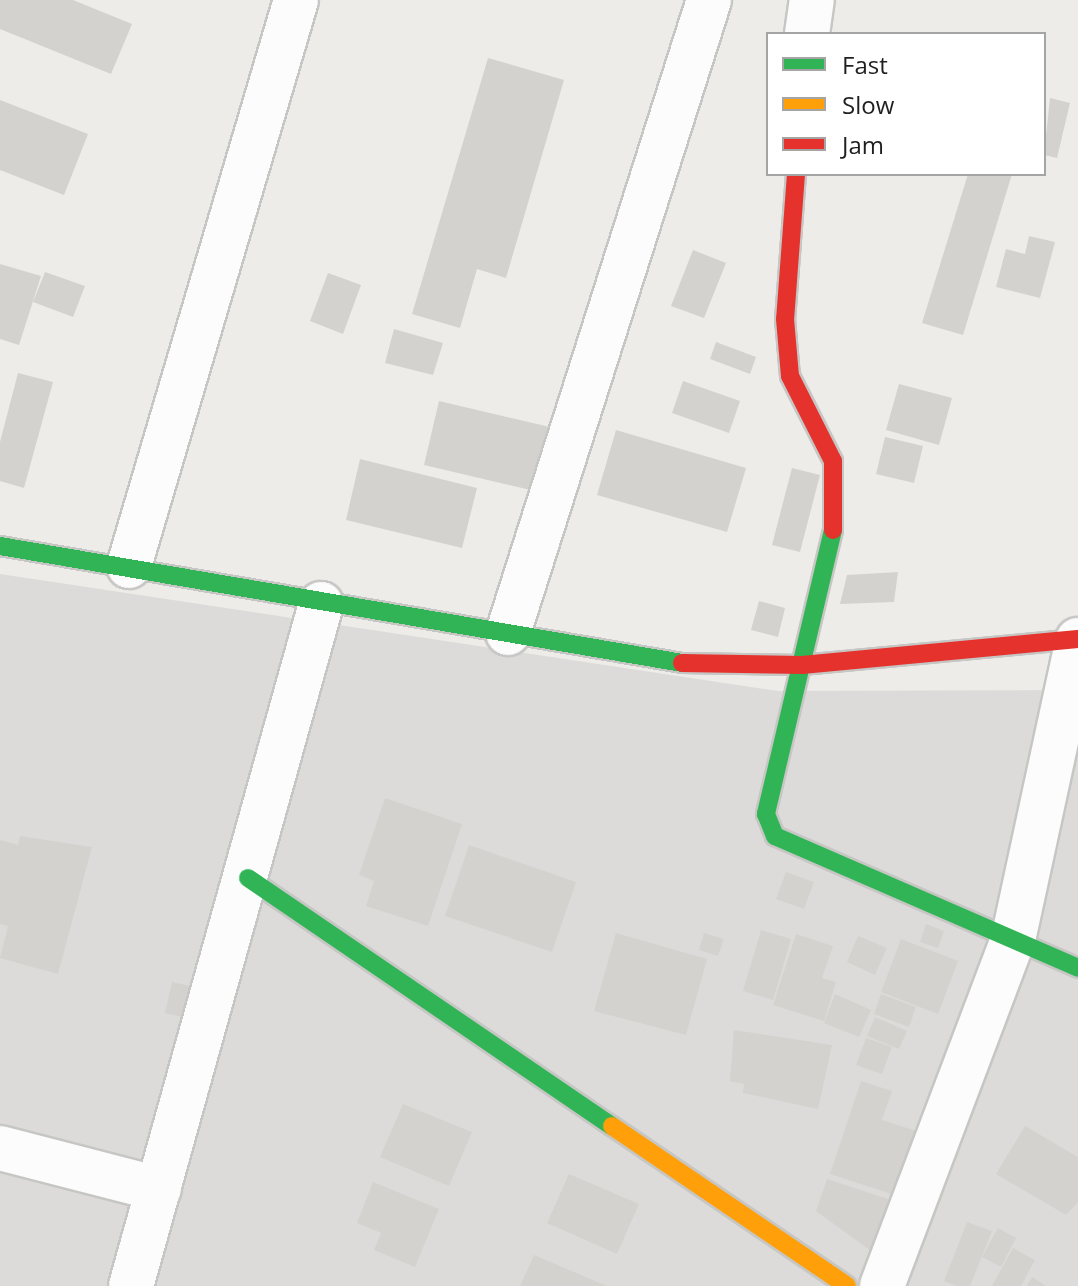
<!DOCTYPE html>
<html>
<head>
<meta charset="utf-8">
<style>
	body { margin:0 }
	#map { position:relative; width:1078px; height:1286px; overflow:hidden; background:#edece8; font-family:"Open Sans",sans-serif }
	div>[style] { position:absolute }
	.residential>* { inset:0; background:#dcdbd9 }
	.building>* { inset:0; background:#d4d2cf }
	.roads { filter:drop-shadow(2px 0 #c6c6c4) drop-shadow(-2px 0 #c6c6c4) drop-shadow(0 2px #c6c6c4) drop-shadow(0 -2px #c6c6c4) }
	.street>* { height:44px; margin:-22px; padding:0 22px; transform-origin:22px; border-radius:22px; background:#fcfcfc }
	.fast>* { height:18px; margin:-9px; padding:0 9px; transform-origin:9px; border-radius:9px; background:#30b455 }
	.slow>* { height:18px; margin:-9px; padding:0 9px; transform-origin:9px; border-radius:9px; background:#ff9f0a }
	.jam>* { height:18px; margin:-9px; padding:0 9px; transform-origin:9px; border-radius:9px; background:#e5322d }
	span { translate:-50% -50%; white-space:nowrap; text-align:center; line-height:1.15; -webkit-text-stroke:6px #fff; paint-order:stroke }
	.legend { position:absolute; left:766px; top:32px; width:280px; height:144px; box-sizing:border-box; background:#fff; border:2px solid #a5a5a5; margin:0; padding:10px 14px; list-style:none; font-size:24px; color:#1f1f1f }
	.legend li { display:flex; align-items:center; gap:16px; height:40px }
	.legend b { width:40px; border:2px solid #a5a5a5 }
</style>
</head>
<body>
<div id="map">
	<div class="residential">
		<div style="clip-path:polygon(0 574px,778px 691px,1078px 690px,1078px 1286px,0 1286px)"></div>
	</div>
	<div class="building">
		<div style="clip-path:polygon(0 0,73px 0,132px 24px,111px 74px,0 29px)"></div>
		<div style="clip-path:polygon(488px 58px,564px 80px,506px 278px,477px 269px,460px 328px,412px 314px)"></div>
		<div style="clip-path:polygon(1050px 98px,1070px 103px,1057px 158px,1044px 155px)"></div>
		<div style="clip-path:polygon(0 100px,88px 134px,64px 195px,0 170px)"></div>
		<div style="clip-path:polygon(968px 174px,1012px 174px,963px 335px,922px 323px)"></div>
		<div style="clip-path:polygon(1029px 236px,1055px 242px,1040px 298px,996px 287px,1006px 249px,1025px 254px)"></div>
		<div style="clip-path:polygon(693px 250px,726px 263px,704px 318px,671px 306px)"></div>
		<div style="clip-path:polygon(0 264px,41px 276px,19px 345px,0 339px)"></div>
		<div style="clip-path:polygon(45px 272px,85px 286px,73px 317px,33px 302px)"></div>
		<div style="clip-path:polygon(328px 273px,361px 285px,343px 334px,310px 321px)"></div>
		<div style="clip-path:polygon(394px 329px,443px 343px,433px 375px,385px 363px)"></div>
		<div style="clip-path:polygon(716px 342px,756px 357px,750px 374px,710px 359px)"></div>
		<div style="clip-path:polygon(18px 373px,53px 382px,24px 488px,0 481px,0 442px)"></div>
		<div style="clip-path:polygon(683px 381px,740px 401px,729px 433px,672px 413px)"></div>
		<div style="clip-path:polygon(899px 384px,952px 398px,939px 445px,886px 430px)"></div>
		<div style="clip-path:polygon(439px 401px,550px 427px,535px 491px,424px 465px)"></div>
		<div style="clip-path:polygon(616px 430px,746px 468px,727px 532px,597px 495px)"></div>
		<div style="clip-path:polygon(885px 437px,923px 446px,914px 483px,876px 474px)"></div>
		<div style="clip-path:polygon(360px 459px,477px 488px,462px 548px,346px 520px)"></div>
		<div style="clip-path:polygon(792px 468px,820px 475px,800px 552px,772px 545px)"></div>
		<div style="clip-path:polygon(898px 572px,894px 602px,840px 604px,847px 575px)"></div>
		<div style="clip-path:polygon(759px 601px,785px 608px,778px 637px,751px 630px)"></div>
		<div style="clip-path:polygon(385px 798px,462px 824px,428px 926px,366px 906px,374px 881px,359px 875px)"></div>
		<div style="clip-path:polygon(20px 836px,92px 847px,58px 974px,0 958px,8px 926px,0 924px,0 840px,18px 845px)"></div>
		<div style="clip-path:polygon(469px 845px,576px 882px,552px 952px,445px 916px)"></div>
		<div style="clip-path:polygon(786px 872px,814px 882px,804px 909px,776px 899px)"></div>
		<div style="clip-path:polygon(926px 924px,944px 931px,938px 948px,920px 942px)"></div>
		<div style="clip-path:polygon(761px 930px,791px 939px,773px 1000px,743px 991px)"></div>
		<div style="clip-path:polygon(616px 933px,707px 959px,686px 1035px,594px 1011px)"></div>
		<div style="clip-path:polygon(704px 933px,724px 939px,718px 956px,699px 950px)"></div>
		<div style="clip-path:polygon(796px 934px,833px 946px,822px 978px,836px 982px,824px 1021px,773px 1005px)"></div>
		<div style="clip-path:polygon(858px 936px,887px 948px,875px 975px,847px 962px)"></div>
		<div style="clip-path:polygon(901px 939px,958px 961px,938px 1014px,881px 992px)"></div>
		<div style="clip-path:polygon(172px 982px,199px 988px,191px 1019px,165px 1013px)"></div>
		<div style="clip-path:polygon(835px 994px,871px 1010px,859px 1037px,824px 1023px)"></div>
		<div style="clip-path:polygon(881px 994px,916px 1007px,909px 1027px,874px 1014px)"></div>
		<div style="clip-path:polygon(875px 1017px,907px 1031px,899px 1049px,867px 1036px)"></div>
		<div style="clip-path:polygon(734px 1030px,832px 1045px,818px 1109px,743px 1093px,744px 1084px,730px 1081px)"></div>
		<div style="clip-path:polygon(866px 1038px,892px 1047px,882px 1074px,856px 1065px)"></div>
		<div style="clip-path:polygon(861px 1081px,892px 1091px,882px 1120px,929px 1135px,907px 1199px,830px 1174px)"></div>
		<div style="clip-path:polygon(403px 1104px,472px 1132px,449px 1186px,380px 1157px)"></div>
		<div style="clip-path:polygon(1025px 1126px,1078px 1157px,1078px 1202px,1066px 1215px,996px 1174px)"></div>
		<div style="clip-path:polygon(569px 1174px,639px 1204px,617px 1254px,547px 1223px)"></div>
		<div style="clip-path:polygon(827px 1179px,900px 1203px,882px 1259px,816px 1211px)"></div>
		<div style="clip-path:polygon(373px 1182px,439px 1209px,415px 1267px,374px 1250px,381px 1233px,357px 1223px)"></div>
		<div style="clip-path:polygon(967px 1222px,992px 1231px,970px 1286px,956px 1286px,944px 1281px)"></div>
		<div style="clip-path:polygon(998px 1228px,1016px 1238px,1001px 1267px,982px 1257px)"></div>
		<div style="clip-path:polygon(1013px 1248px,1035px 1260px,1021px 1286px,992px 1286px)"></div>
		<div style="clip-path:polygon(534px 1255px,607px 1286px,520px 1286px)"></div>
		<div style="clip-path:polygon(1032px 1277px,1046px 1286px,1027px 1286px)"></div>
	</div>
	<div class="roads">
		<div class="street">
			<div style="left:807px;top:34px;width:34px;rotate:-82deg"></div>
			<div style="left:129px;top:566px;width:590px;rotate:-73.56deg"></div>
			<div style="left:508px;top:633px;width:664px;rotate:-72.38deg"></div>
			<div style="left:0;top:1148px;width:164px;rotate:14.5deg"></div>
			<div style="left:131px;top:1286px;width:708px;rotate:-74.43deg"></div>
			<div style="left:882px;top:1286px;width:370px;rotate:-69.3deg"></div>
			<div style="left:1013px;top:940px;width:307px;rotate:-77.8deg"></div>
		</div>
		<div class="fast">
			<div style="left:833px;top:530px;width:292px;rotate:103.3deg"></div>
			<div style="left:766px;top:814px;width:24px;rotate:68deg"></div>
			<div style="left:775px;top:836px;width:331px;rotate:23.5deg"></div>
			<div style="left:0;top:546px;width:692px;rotate:9.73deg"></div>
			<div style="left:248px;top:878px;width:440px;rotate:34.3deg"></div>
		</div>
		<div class="slow">
			<div style="left:612px;top:1126px;width:284px;rotate:34.2deg"></div>
		</div>
		<div class="jam">
			<div style="left:796px;top:174px;width:145px;rotate:94.3deg"></div>
			<div style="left:785px;top:319px;width:57px;rotate:85deg"></div>
			<div style="left:790px;top:376px;width:95px;rotate:63.2deg"></div>
			<div style="left:833px;top:461px;width:69px;rotate:90deg"></div>
			<div style="left:682px;top:663px;width:120px;rotate:1deg"></div>
			<div style="left:802px;top:665px;width:277px;rotate:-5.4deg"></div>
		</div>
	</div>
	<ul class="legend">
	<li><b style="height:10px;background:#30b455"></b>Fast</li>
	<li><b style="height:10px;background:#ff9f0a"></b>Slow</li>
	<li><b style="height:10px;background:#e5322d"></b>Jam</li>
	</ul>
</div>
</body>
</html>
